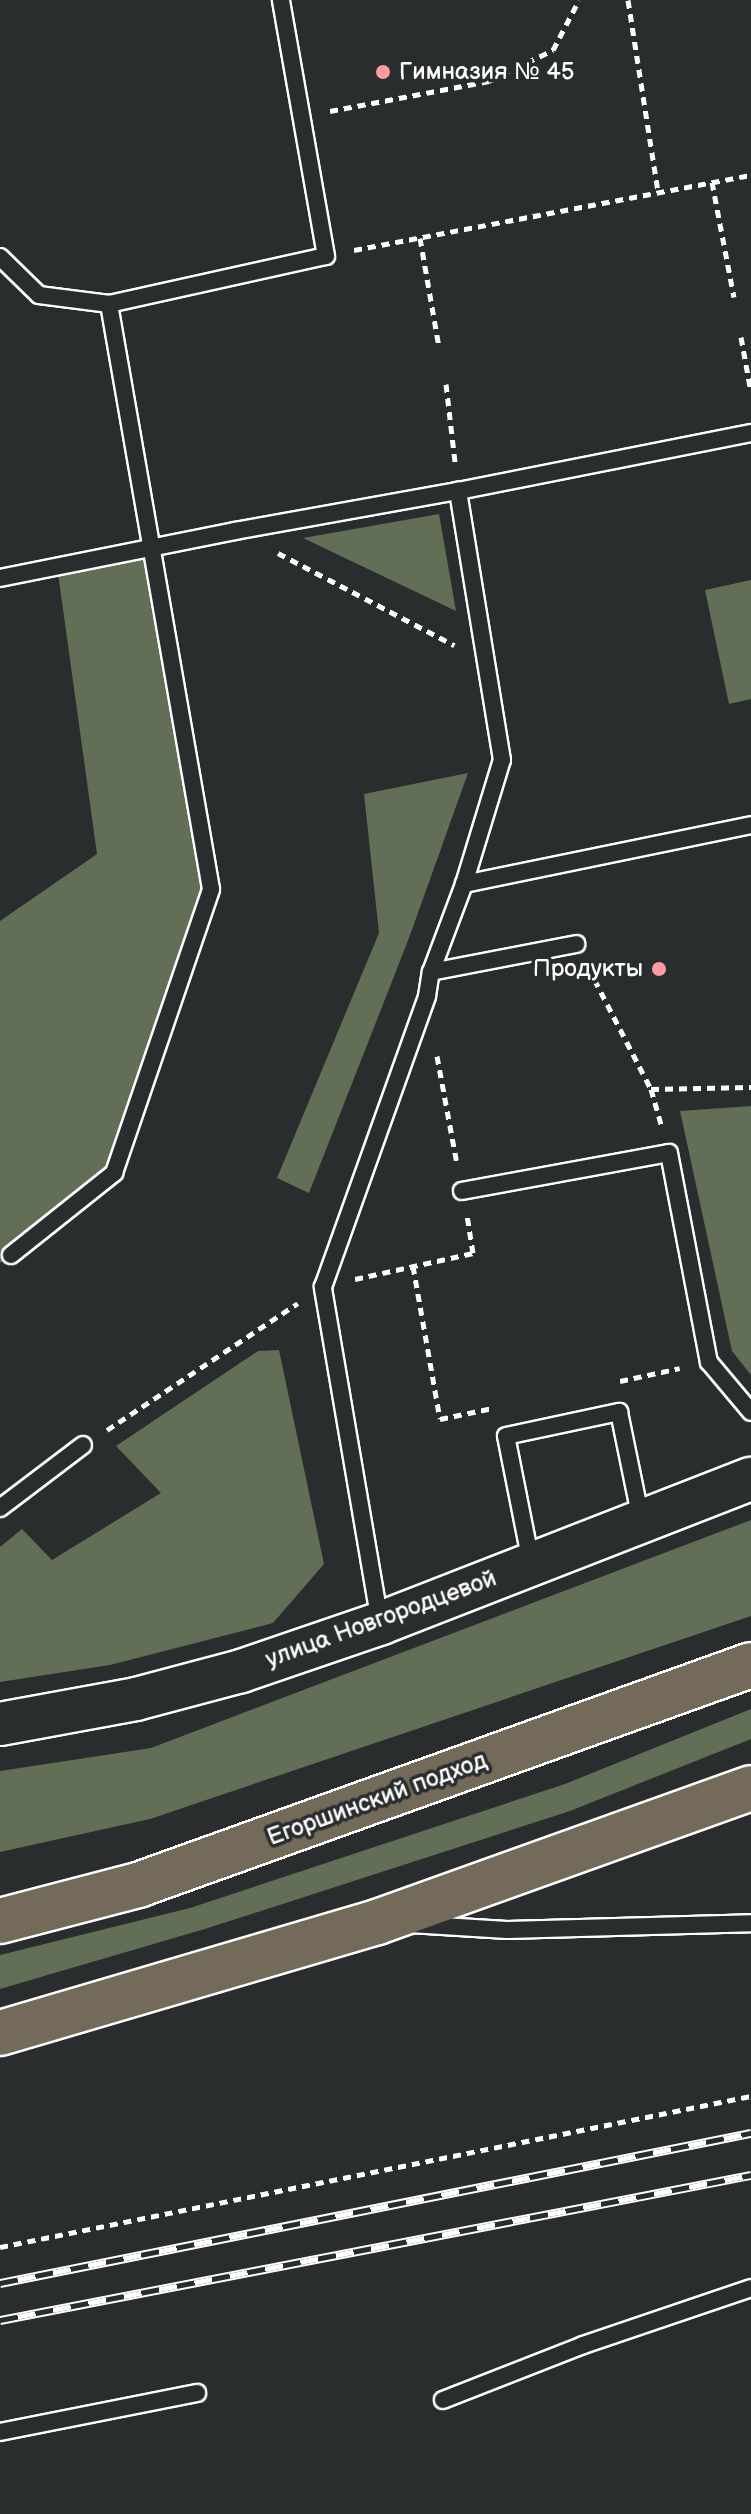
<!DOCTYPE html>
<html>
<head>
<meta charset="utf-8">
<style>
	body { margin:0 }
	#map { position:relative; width:751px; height:2514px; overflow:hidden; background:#2a2d2e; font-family:"Balsamiq Sans",sans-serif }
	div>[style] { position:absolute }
	.green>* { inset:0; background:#626e56 }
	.path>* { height:5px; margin-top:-2.5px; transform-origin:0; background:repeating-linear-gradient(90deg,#fff 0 8px,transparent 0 14px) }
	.roads { filter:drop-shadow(2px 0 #fff) drop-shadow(-2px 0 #fff) drop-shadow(0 2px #fff) drop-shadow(0 -2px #fff) }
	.service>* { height:16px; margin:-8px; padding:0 8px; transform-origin:8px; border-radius:8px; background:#2a2d2e }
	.tertiary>* { height:42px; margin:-21px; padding:0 21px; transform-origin:21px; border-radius:21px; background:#2a2d2e }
	.primary>* { height:44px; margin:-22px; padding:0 22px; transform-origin:22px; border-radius:22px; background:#746a5a }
	.rail>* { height:9px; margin-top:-4.5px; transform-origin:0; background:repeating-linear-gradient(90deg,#2a2d2e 0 18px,#fff 0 36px); box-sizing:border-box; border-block:2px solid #fff }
	.dots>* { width:22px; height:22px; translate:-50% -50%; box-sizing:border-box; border:4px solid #2a2d2e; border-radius:50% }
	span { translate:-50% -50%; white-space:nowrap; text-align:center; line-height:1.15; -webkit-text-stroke:7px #2a2d2e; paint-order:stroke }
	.poi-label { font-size:24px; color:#fff }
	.left { translate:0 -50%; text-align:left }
	.right { translate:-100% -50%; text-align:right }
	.street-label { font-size:24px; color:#fff }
</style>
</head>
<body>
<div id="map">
	<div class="green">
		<div style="clip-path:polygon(439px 514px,456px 611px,303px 538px)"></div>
		<div style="clip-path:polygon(154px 548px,211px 889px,114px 1173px,0 1263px,0 921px,97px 854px,57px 566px)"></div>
		<div style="clip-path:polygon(751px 580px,751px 699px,729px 704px,705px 590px)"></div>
		<div style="clip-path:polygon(468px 773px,409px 938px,309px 1193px,277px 1178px,379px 933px,364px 794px)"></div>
		<div style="clip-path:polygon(751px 1106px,751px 1375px,732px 1351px,680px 1111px)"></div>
		<div style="clip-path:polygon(279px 1350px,324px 1564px,273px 1623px,110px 1665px,0 1682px,0 1547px,22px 1529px,52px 1560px,161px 1493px,116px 1446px,258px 1351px)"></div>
		<div style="clip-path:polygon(751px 1520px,751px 1616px,150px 1819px,0 1852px,0 1771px,151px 1748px)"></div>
		<div style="clip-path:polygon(751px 1709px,751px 1739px,570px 1811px,208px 1928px,0 1989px,0 1955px,190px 1908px,565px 1784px)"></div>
	</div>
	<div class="path">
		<div style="left:628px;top:0;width:194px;rotate:81.1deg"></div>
		<div style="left:330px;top:111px;width:162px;rotate:-10.7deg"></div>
		<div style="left:489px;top:81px;width:71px;rotate:-25.8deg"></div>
		<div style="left:553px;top:50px;width:56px;rotate:-62.5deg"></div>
		<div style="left:712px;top:182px;width:117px;rotate:79.2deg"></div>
		<div style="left:420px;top:238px;width:111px;rotate:80.1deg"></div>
		<div style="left:354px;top:250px;width:404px;rotate:-10.7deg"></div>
		<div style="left:741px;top:337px;width:56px;rotate:79.7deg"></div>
		<div style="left:446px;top:384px;width:79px;rotate:83.4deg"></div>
		<div style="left:278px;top:553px;width:199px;rotate:27.6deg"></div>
		<div style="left:588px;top:967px;width:137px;rotate:62.7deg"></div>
		<div style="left:651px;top:1089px;width:37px;rotate:74deg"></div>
		<div style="left:437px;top:1056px;width:110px;rotate:79.5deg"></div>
		<div style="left:651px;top:1089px;width:100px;rotate:-1.1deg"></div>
		<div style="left:413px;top:1266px;width:155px;rotate:80deg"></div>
		<div style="left:440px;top:1419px;width:54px;rotate:-11.7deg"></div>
		<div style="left:355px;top:1279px;width:121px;rotate:-12.4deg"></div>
		<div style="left:473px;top:1253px;width:36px;rotate:-99deg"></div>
		<div style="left:620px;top:1381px;width:61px;rotate:-12.2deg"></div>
		<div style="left:107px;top:1430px;width:229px;rotate:-33.6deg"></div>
		<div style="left:0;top:2247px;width:766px;rotate:-11.37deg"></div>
	</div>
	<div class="roads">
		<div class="service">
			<div style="left:0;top:257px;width:54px;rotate:44.3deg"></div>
			<div style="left:39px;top:295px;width:71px;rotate:7.3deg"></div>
			<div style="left:0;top:578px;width:240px;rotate:-11.3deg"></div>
			<div style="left:235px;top:531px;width:227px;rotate:-10.2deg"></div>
			<div style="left:464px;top:884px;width:293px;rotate:-11.6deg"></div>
			<div style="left:431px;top:972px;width:148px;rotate:-10.9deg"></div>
			<div style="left:462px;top:1191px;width:210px;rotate:-10.4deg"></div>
			<div style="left:669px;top:1153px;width:213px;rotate:79.2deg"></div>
			<div style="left:709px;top:1362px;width:65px;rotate:50deg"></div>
			<div style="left:11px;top:1255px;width:132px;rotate:-38.5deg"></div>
			<div style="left:114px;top:1173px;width:300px;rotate:-71.1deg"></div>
			<div style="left:211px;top:889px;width:594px;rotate:-99.89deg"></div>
			<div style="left:109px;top:304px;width:222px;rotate:-12.5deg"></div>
			<div style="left:326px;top:256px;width:260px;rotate:-100deg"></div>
			<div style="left:0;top:1508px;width:104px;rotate:-37.2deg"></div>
			<div style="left:531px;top:1562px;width:128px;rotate:-101.2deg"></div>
			<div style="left:506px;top:1436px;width:116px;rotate:-12deg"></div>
			<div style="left:619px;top:1412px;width:109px;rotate:78.4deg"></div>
			<div style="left:380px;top:1622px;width:340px;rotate:-99.7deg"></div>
			<div style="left:323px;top:1287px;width:309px;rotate:-70.3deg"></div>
			<div style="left:427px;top:996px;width:24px;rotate:-81deg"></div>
			<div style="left:431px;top:972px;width:94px;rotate:-69.4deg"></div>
			<div style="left:464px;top:884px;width:130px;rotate:-73deg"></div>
			<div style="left:502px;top:760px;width:273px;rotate:-99.3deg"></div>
			<div style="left:458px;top:491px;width:299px;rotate:-11.2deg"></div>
			<div style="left:410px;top:1924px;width:97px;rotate:3.5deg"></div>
			<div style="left:507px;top:1930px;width:244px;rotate:-1.6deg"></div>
			<div style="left:443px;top:2400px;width:150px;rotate:-21.4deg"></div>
			<div style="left:583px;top:2345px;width:177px;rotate:-18.7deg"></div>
			<div style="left:0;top:2432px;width:201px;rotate:-11.2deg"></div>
		</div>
		<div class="tertiary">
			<div style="left:0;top:1724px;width:138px;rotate:-10.4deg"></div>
			<div style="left:136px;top:1699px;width:109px;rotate:-14.9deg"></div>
			<div style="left:241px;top:1671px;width:148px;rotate:-18.9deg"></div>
			<div style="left:381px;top:1623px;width:397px;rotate:-21.3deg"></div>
		</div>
		<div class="primary">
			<div style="left:0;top:1921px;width:143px;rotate:-14.6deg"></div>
			<div style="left:138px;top:1885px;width:651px;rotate:-19.74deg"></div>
			<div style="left:0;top:2033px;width:393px;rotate:-16.4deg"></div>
			<div style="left:377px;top:1922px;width:397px;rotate:-19.7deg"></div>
		</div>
	</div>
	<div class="rail">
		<div style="left:0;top:2283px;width:766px;rotate:-11.3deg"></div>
		<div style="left:0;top:2320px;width:765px;rotate:-10.93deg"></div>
	</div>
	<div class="dots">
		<div style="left:383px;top:72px;background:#ff9aa2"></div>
		<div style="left:659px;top:969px;background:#ff9aa2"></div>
	</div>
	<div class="poi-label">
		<span class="left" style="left:399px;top:72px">Гимназия № 45</span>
		<span class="right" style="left:643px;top:969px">Продукты</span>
	</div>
	<div class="street-label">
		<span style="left:381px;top:1619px;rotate:-20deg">улица Новгородцевой</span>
		<span style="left:377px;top:1799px;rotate:-20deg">Егоршинский подход</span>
	</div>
</div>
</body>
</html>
